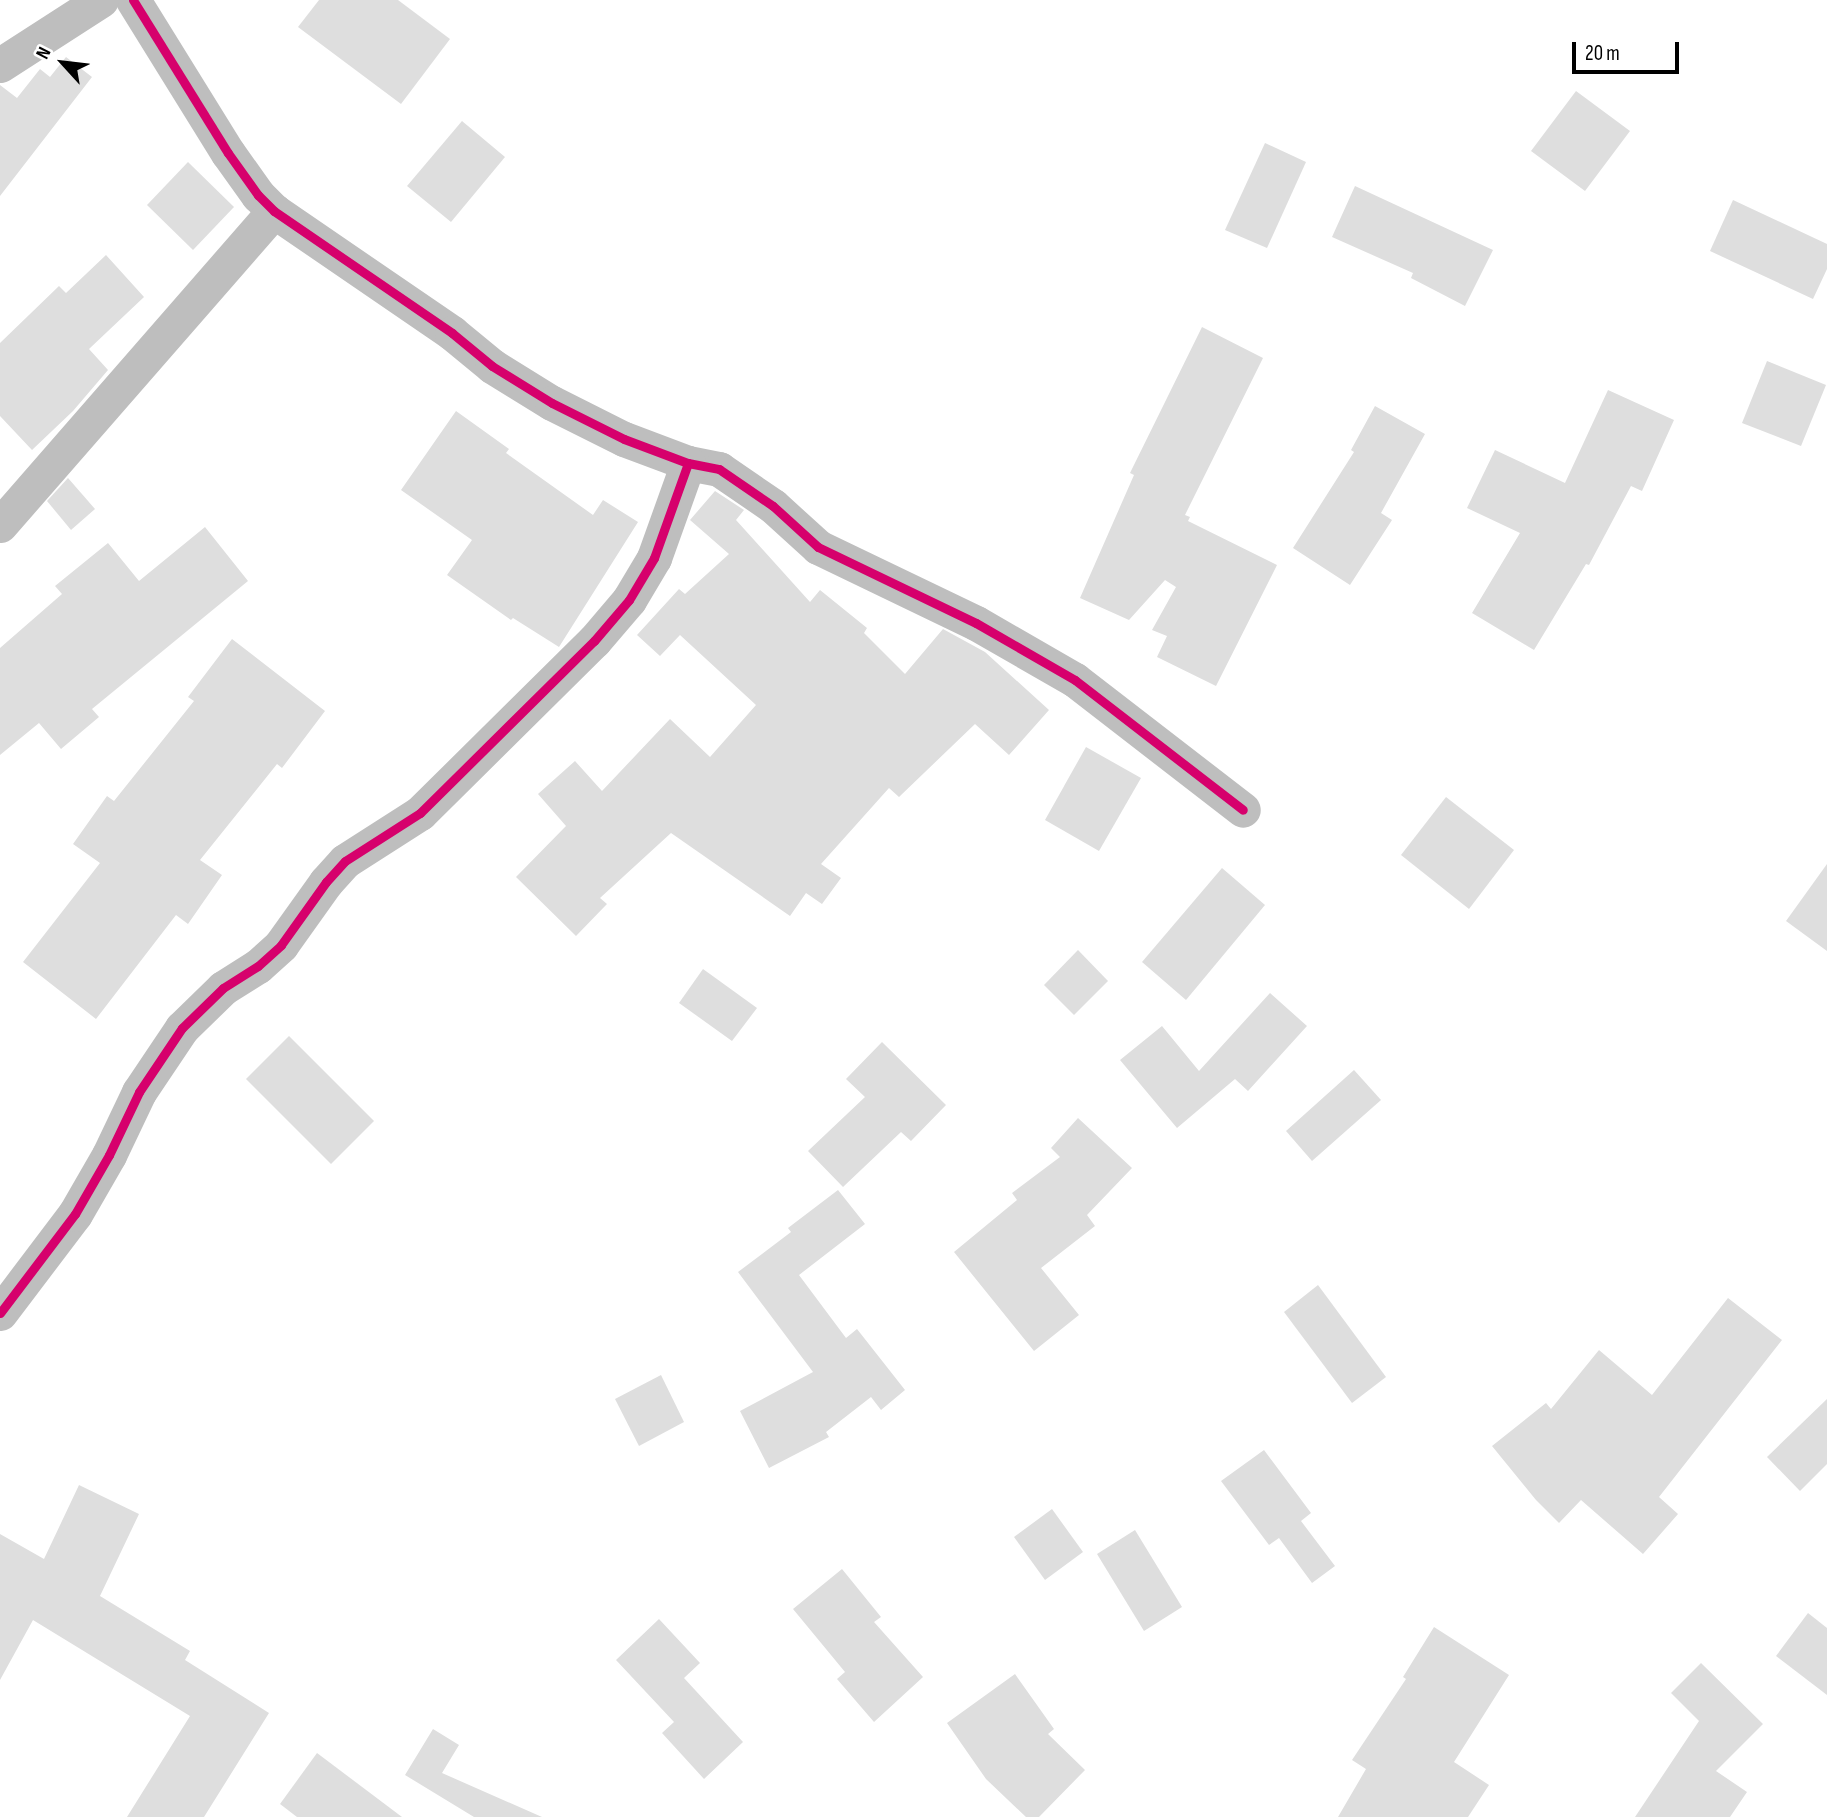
<!DOCTYPE html>
<html>
<head>
<meta charset="utf-8">
<style>
	body { margin:0 }
	#map { position:relative; width:1827px; height:1817px; overflow:hidden; background:#fff; font-family:"Sofia Sans Condensed",sans-serif }
	div>[style] { position:absolute }
	.building>* { inset:0; background:#dedede }
	.minor>* { height:35px; margin:-17.5px; padding:0 17.5px; transform-origin:17.5px; border-radius:17.5px; background:#bebebe }
	.cycleway>* { height:9px; margin:-4.5px; padding:0 4.5px; transform-origin:4.5px; border-radius:4.5px; background:#d6006c }
	span { translate:-50% -50%; white-space:nowrap; text-align:center; line-height:1.15; -webkit-text-stroke:7px #fff; paint-order:stroke }
	.north { position:absolute; left:28px; top:28px; width:70px; height:70px; -webkit-text-stroke:5px #fff; paint-order:stroke; rotate:297deg; font-size:19px; font-weight:700; line-height:28px; text-align:center; color:#000 }
	.north::after { content:''; display:block; margin:auto; width:24px; height:32px; background:#000; clip-path:polygon(50% 0,100% 100%,50% 72%,0 100%) }
	.scale { position:absolute; left:1572px; top:42px; width:107px; height:32px; box-sizing:border-box; border:4px solid #000; border-top:0; padding-left:9px; font-size:21px; line-height:24px; white-space:nowrap; color:#000; -webkit-text-stroke:5px #fff; paint-order:stroke }
</style>
</head>
<body>
<div id="map">
	<div class="building">
		<div style="clip-path:polygon(319px 0,398px 0,450px 39px,401px 104px,298px 27px)"></div>
		<div style="clip-path:polygon(66px 57px,92px 77px,0 196px,0 85px,17px 98px,40px 69px,50px 77px)"></div>
		<div style="clip-path:polygon(1576px 91px,1630px 131px,1585px 191px,1531px 151px)"></div>
		<div style="clip-path:polygon(462px 121px,505px 157px,451px 222px,407px 186px)"></div>
		<div style="clip-path:polygon(1265px 143px,1306px 162px,1267px 248px,1225px 230px)"></div>
		<div style="clip-path:polygon(188px 162px,234px 207px,193px 250px,147px 205px)"></div>
		<div style="clip-path:polygon(1355px 186px,1493px 250px,1465px 306px,1411px 278px,1413px 273px,1332px 237px)"></div>
		<div style="clip-path:polygon(1733px 200px,1827px 244px,1827px 269px,1813px 299px,1710px 251px)"></div>
		<div style="clip-path:polygon(106px 255px,144px 297px,89px 349px,108px 370px,73px 411px,32px 450px,0 416px,0 343px,59px 286px,66px 293px)"></div>
		<div style="clip-path:polygon(1202px 327px,1263px 358px,1185px 515px,1190px 517px,1188px 521px,1277px 565px,1216px 686px,1157px 657px,1167px 636px,1152px 630px,1176px 587px,1165px 580px,1129px 620px,1080px 598px,1134px 475px,1130px 473px)"></div>
		<div style="clip-path:polygon(1767px 361px,1826px 385px,1801px 446px,1742px 423px)"></div>
		<div style="clip-path:polygon(1608px 390px,1674px 420px,1642px 491px,1631px 486px,1589px 565px,1586px 564px,1534px 650px,1472px 613px,1520px 533px,1467px 508px,1495px 450px,1565px 483px)"></div>
		<div style="clip-path:polygon(1375px 406px,1425px 434px,1381px 513px,1392px 520px,1350px 585px,1293px 548px,1354px 452px,1351px 450px)"></div>
		<div style="clip-path:polygon(456px 411px,509px 449px,506px 453px,593px 515px,603px 500px,638px 522px,559px 647px,513px 618px,511px 620px,447px 575px,472px 540px,401px 490px)"></div>
		<div style="clip-path:polygon(68px 478px,95px 509px,71px 530px,47px 501px)"></div>
		<div style="clip-path:polygon(715px 491px,744px 510px,736px 520px,810px 602px,820px 590px,867px 628px,864px 633px,905px 674px,943px 629px,985px 652px,1049px 710px,1009px 755px,975px 724px,899px 797px,889px 788px,821px 864px,841px 878px,822px 904px,806px 893px,790px 916px,671px 833px,600px 898px,607px 904px,576px 936px,516px 877px,566px 826px,538px 794px,575px 761px,602px 791px,670px 719px,710px 757px,756px 705px,680px 635px,660px 656px,637px 635px,679px 589px,685px 594px,729px 554px,690px 520px)"></div>
		<div style="clip-path:polygon(205px 527px,248px 581px,92px 709px,99px 717px,61px 749px,39px 723px,0 755px,0 648px,62px 594px,55px 586px,108px 543px,139px 581px)"></div>
		<div style="clip-path:polygon(232px 639px,325px 711px,282px 768px,277px 764px,200px 860px,222px 875px,188px 924px,176px 915px,96px 1019px,23px 962px,100px 863px,73px 844px,107px 796px,114px 801px,194px 701px,188px 697px)"></div>
		<div style="clip-path:polygon(1086px 747px,1141px 778px,1099px 851px,1045px 820px)"></div>
		<div style="clip-path:polygon(1446px 797px,1514px 850px,1469px 909px,1401px 855px)"></div>
		<div style="clip-path:polygon(1827px 864px,1827px 951px,1786px 921px)"></div>
		<div style="clip-path:polygon(1222px 868px,1265px 905px,1186px 1000px,1142px 962px)"></div>
		<div style="clip-path:polygon(1078px 950px,1108px 981px,1074px 1015px,1044px 985px)"></div>
		<div style="clip-path:polygon(703px 969px,757px 1008px,732px 1041px,679px 1003px)"></div>
		<div style="clip-path:polygon(1270px 993px,1307px 1026px,1248px 1091px,1235px 1079px,1177px 1128px,1120px 1060px,1162px 1026px,1199px 1071px)"></div>
		<div style="clip-path:polygon(289px 1036px,374px 1121px,331px 1164px,246px 1079px)"></div>
		<div style="clip-path:polygon(882px 1042px,946px 1105px,911px 1141px,901px 1132px,843px 1187px,808px 1151px,865px 1097px,846px 1079px)"></div>
		<div style="clip-path:polygon(1354px 1070px,1381px 1100px,1312px 1161px,1286px 1131px)"></div>
		<div style="clip-path:polygon(1078px 1118px,1132px 1168px,1087px 1215px,1095px 1226px,1041px 1268px,1079px 1315px,1034px 1351px,954px 1252px,1017px 1200px,1012px 1193px,1060px 1157px,1051px 1148px)"></div>
		<div style="clip-path:polygon(838px 1190px,865px 1224px,799px 1275px,846px 1338px,857px 1329px,905px 1390px,881px 1410px,871px 1397px,826px 1432px,829px 1437px,769px 1468px,740px 1411px,813px 1372px,738px 1272px,791px 1232px,788px 1228px)"></div>
		<div style="clip-path:polygon(1318px 1285px,1386px 1377px,1352px 1403px,1284px 1312px)"></div>
		<div style="clip-path:polygon(1728px 1298px,1782px 1340px,1659px 1497px,1678px 1514px,1643px 1554px,1581px 1500px,1559px 1523px,1536px 1500px,1492px 1446px,1546px 1403px,1551px 1409px,1599px 1350px,1652px 1395px)"></div>
		<div style="clip-path:polygon(661px 1375px,684px 1422px,639px 1446px,615px 1399px)"></div>
		<div style="clip-path:polygon(1827px 1399px,1827px 1464px,1800px 1491px,1767px 1457px)"></div>
		<div style="clip-path:polygon(1264px 1450px,1311px 1513px,1301px 1521px,1335px 1566px,1312px 1583px,1279px 1538px,1269px 1545px,1221px 1481px)"></div>
		<div style="clip-path:polygon(79px 1485px,139px 1514px,100px 1596px,190px 1651px,185px 1660px,269px 1713px,204px 1817px,127px 1817px,190px 1716px,33px 1620px,0 1680px,0 1534px,44px 1559px)"></div>
		<div style="clip-path:polygon(1052px 1509px,1083px 1552px,1045px 1580px,1014px 1537px)"></div>
		<div style="clip-path:polygon(1135px 1530px,1182px 1607px,1144px 1631px,1097px 1554px)"></div>
		<div style="clip-path:polygon(842px 1569px,881px 1617px,874px 1622px,923px 1677px,874px 1722px,837px 1679px,845px 1672px,793px 1609px)"></div>
		<div style="clip-path:polygon(1808px 1613px,1827px 1628px,1827px 1695px,1776px 1656px)"></div>
		<div style="clip-path:polygon(659px 1619px,700px 1663px,684px 1678px,743px 1742px,704px 1779px,662px 1733px,674px 1722px,616px 1660px)"></div>
		<div style="clip-path:polygon(1434px 1627px,1509px 1675px,1454px 1762px,1489px 1785px,1468px 1817px,1338px 1817px,1366px 1769px,1352px 1760px,1406px 1679px,1403px 1677px)"></div>
		<div style="clip-path:polygon(1701px 1663px,1763px 1724px,1716px 1771px,1747px 1792px,1730px 1817px,1635px 1817px,1699px 1721px,1671px 1693px)"></div>
		<div style="clip-path:polygon(1015px 1674px,1054px 1729px,1048px 1734px,1085px 1770px,1039px 1817px,1026px 1817px,986px 1779px,947px 1723px)"></div>
		<div style="clip-path:polygon(433px 1729px,459px 1745px,442px 1773px,542px 1817px,474px 1817px,405px 1775px)"></div>
		<div style="clip-path:polygon(317px 1753px,402px 1817px,297px 1817px,280px 1804px)"></div>
	</div>
	<div class="minor">
		<div style="left:133px;top:0;width:180px;rotate:58.2deg"></div>
		<div style="left:228px;top:153px;width:52px;rotate:54.5deg"></div>
		<div style="left:258px;top:195px;width:23px;rotate:45deg"></div>
		<div style="left:274px;top:211px;width:216px;rotate:34.4deg"></div>
		<div style="left:452px;top:333px;width:52px;rotate:39.5deg"></div>
		<div style="left:492px;top:366px;width:70px;rotate:31.7deg"></div>
		<div style="left:552px;top:403px;width:80px;rotate:26.6deg"></div>
		<div style="left:624px;top:439px;width:68px;rotate:20.6deg"></div>
		<div style="left:688px;top:463px;width:32px;rotate:11deg"></div>
		<div style="left:719px;top:469px;width:65px;rotate:34.4deg"></div>
		<div style="left:773px;top:506px;width:61px;rotate:42.3deg"></div>
		<div style="left:818px;top:547px;width:175px;rotate:25.7deg"></div>
		<div style="left:976px;top:623px;width:114px;rotate:29.9deg"></div>
		<div style="left:1075px;top:680px;width:212px;rotate:37.7deg"></div>
		<div style="left:0;top:65px;width:120px;rotate:-32.8deg"></div>
		<div style="left:0;top:525px;width:417px;rotate:-48.9deg"></div>
		<div style="left:0;top:1313px;width:124px;rotate:-52.9deg"></div>
		<div style="left:75px;top:1214px;width:68px;rotate:-60deg"></div>
		<div style="left:109px;top:1155px;width:70px;rotate:-64.5deg"></div>
		<div style="left:139px;top:1092px;width:77px;rotate:-56.1deg"></div>
		<div style="left:182px;top:1028px;width:57px;rotate:-44.3deg"></div>
		<div style="left:223px;top:988px;width:41px;rotate:-32.2deg"></div>
		<div style="left:258px;top:966px;width:31px;rotate:-42deg"></div>
		<div style="left:281px;top:945px;width:77px;rotate:-54.5deg"></div>
		<div style="left:326px;top:882px;width:28px;rotate:-48deg"></div>
		<div style="left:345px;top:861px;width:89px;rotate:-32.6deg"></div>
		<div style="left:420px;top:813px;width:245px;rotate:-44.7deg"></div>
		<div style="left:594px;top:641px;width:54px;rotate:-49.5deg"></div>
		<div style="left:629px;top:600px;width:49px;rotate:-59.2deg"></div>
		<div style="left:654px;top:558px;width:101px;rotate:-70.3deg"></div>
	</div>
	<div class="cycleway">
		<div style="left:133px;top:0;width:180px;rotate:58.2deg"></div>
		<div style="left:228px;top:153px;width:52px;rotate:54.5deg"></div>
		<div style="left:258px;top:195px;width:23px;rotate:45deg"></div>
		<div style="left:274px;top:211px;width:216px;rotate:34.4deg"></div>
		<div style="left:452px;top:333px;width:52px;rotate:39.5deg"></div>
		<div style="left:492px;top:366px;width:70px;rotate:31.7deg"></div>
		<div style="left:552px;top:403px;width:80px;rotate:26.6deg"></div>
		<div style="left:624px;top:439px;width:68px;rotate:20.6deg"></div>
		<div style="left:688px;top:463px;width:32px;rotate:11deg"></div>
		<div style="left:719px;top:469px;width:65px;rotate:34.4deg"></div>
		<div style="left:773px;top:506px;width:61px;rotate:42.3deg"></div>
		<div style="left:818px;top:547px;width:175px;rotate:25.7deg"></div>
		<div style="left:976px;top:623px;width:114px;rotate:29.9deg"></div>
		<div style="left:1075px;top:680px;width:212px;rotate:37.7deg"></div>
		<div style="left:0;top:1313px;width:124px;rotate:-52.9deg"></div>
		<div style="left:75px;top:1214px;width:68px;rotate:-60deg"></div>
		<div style="left:109px;top:1155px;width:70px;rotate:-64.5deg"></div>
		<div style="left:139px;top:1092px;width:77px;rotate:-56.1deg"></div>
		<div style="left:182px;top:1028px;width:57px;rotate:-44.3deg"></div>
		<div style="left:223px;top:988px;width:41px;rotate:-32.2deg"></div>
		<div style="left:258px;top:966px;width:31px;rotate:-42deg"></div>
		<div style="left:281px;top:945px;width:77px;rotate:-54.5deg"></div>
		<div style="left:326px;top:882px;width:28px;rotate:-48deg"></div>
		<div style="left:345px;top:861px;width:89px;rotate:-32.6deg"></div>
		<div style="left:420px;top:813px;width:245px;rotate:-44.7deg"></div>
		<div style="left:594px;top:641px;width:54px;rotate:-49.5deg"></div>
		<div style="left:629px;top:600px;width:49px;rotate:-59.2deg"></div>
		<div style="left:654px;top:558px;width:101px;rotate:-70.3deg"></div>
	</div>
	<div class="north">N</div>
	<div class="scale">20 m</div>
</div>
</body>
</html>
